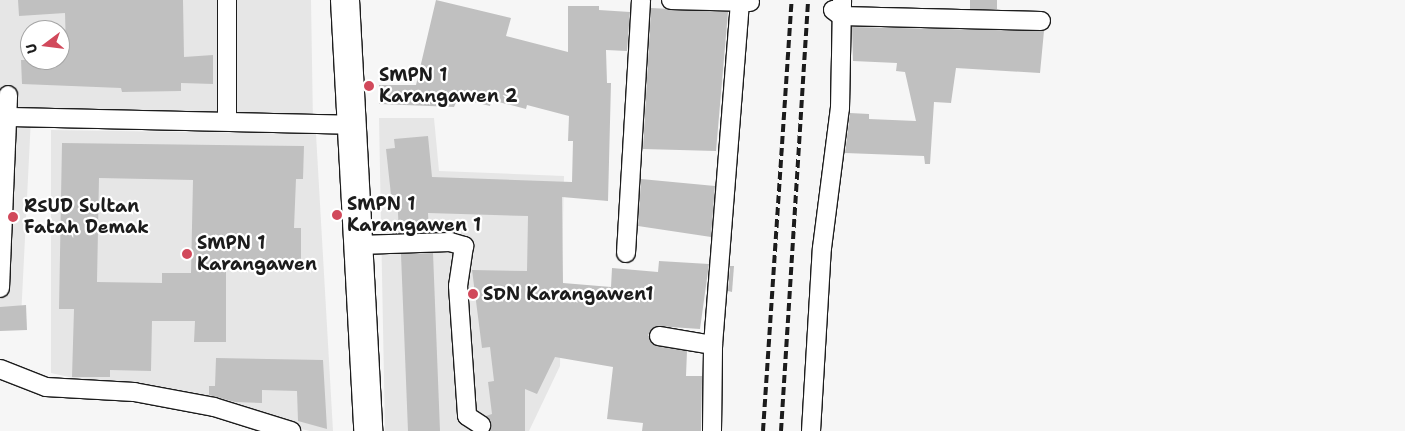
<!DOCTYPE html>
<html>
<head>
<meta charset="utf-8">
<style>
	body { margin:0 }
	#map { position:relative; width:1405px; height:431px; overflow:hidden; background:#f6f6f6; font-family:"Shantell Sans",sans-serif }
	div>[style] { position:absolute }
	.built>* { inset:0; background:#e6e6e6 }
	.building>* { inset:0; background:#c0c0c0 }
	.roads { filter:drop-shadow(1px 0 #1c1c1c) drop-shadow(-1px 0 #1c1c1c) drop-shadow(0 1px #1c1c1c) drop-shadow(0 -1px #1c1c1c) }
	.minor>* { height:18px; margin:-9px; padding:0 9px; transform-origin:9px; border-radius:9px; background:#fff }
	.primary>* { height:28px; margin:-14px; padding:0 14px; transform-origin:14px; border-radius:14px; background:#fff }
	.rail>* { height:4px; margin-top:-2px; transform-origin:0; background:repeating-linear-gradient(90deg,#1c1c1c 0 8px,transparent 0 12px) }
	.dots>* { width:14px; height:14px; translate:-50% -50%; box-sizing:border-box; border:2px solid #fff; border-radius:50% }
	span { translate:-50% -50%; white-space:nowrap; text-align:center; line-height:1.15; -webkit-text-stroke:4.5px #fff; paint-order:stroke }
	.poi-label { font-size:18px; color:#1c1c1c; font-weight:700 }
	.left { translate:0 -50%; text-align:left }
	.north { position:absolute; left:20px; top:20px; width:50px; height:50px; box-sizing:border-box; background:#fff; border:1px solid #a4a4a4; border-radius:50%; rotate:255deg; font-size:14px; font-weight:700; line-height:20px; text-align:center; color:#1c1c1c }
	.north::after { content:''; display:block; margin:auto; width:18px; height:22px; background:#d1495b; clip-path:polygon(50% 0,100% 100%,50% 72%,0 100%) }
</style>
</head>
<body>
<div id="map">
	<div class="built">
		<div style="clip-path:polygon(evenodd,0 0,311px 0,313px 124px,31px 118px,21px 318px,0 310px,0 0,30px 30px,60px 30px,60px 60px,30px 60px,30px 30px)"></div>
		<div style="clip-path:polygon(379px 118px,434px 118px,439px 171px,564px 176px,560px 366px,529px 431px,385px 431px)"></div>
		<div style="clip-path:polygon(51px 130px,316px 134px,333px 431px,310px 431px,51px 373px)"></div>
	</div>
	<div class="building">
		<div style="clip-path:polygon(18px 0,183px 0,184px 57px,213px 55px,213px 84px,181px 83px,181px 91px,122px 92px,121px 88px,22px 84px,21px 60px,60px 60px,60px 50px,66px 50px,65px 13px,19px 16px)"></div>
		<div style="clip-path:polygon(436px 0,511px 18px,506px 36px,568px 52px,568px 6px,599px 6px,599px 10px,630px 12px,627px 51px,606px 50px,607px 83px,611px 83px,608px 201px,562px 197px,563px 283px,611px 287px,612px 268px,658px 272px,659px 261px,709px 264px,700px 329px,656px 326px,648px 335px,657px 346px,687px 351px,686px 376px,702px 376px,701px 431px,642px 431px,643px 423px,607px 419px,613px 367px,555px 357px,537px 394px,525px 389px,525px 431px,490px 431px,491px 421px,486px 416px,492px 414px,488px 382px,494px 381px,490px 347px,482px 348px,472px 270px,527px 271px,528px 216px,428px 213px,429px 232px,399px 233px,397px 195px,391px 195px,386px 149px,395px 148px,394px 139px,428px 136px,432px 177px,572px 182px,573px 141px,568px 141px,569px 116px,527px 105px,526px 109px,491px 100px,490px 106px,458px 98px,454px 107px,379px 104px,379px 85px,416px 85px)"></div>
		<div style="clip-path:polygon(970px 0,997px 0,997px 9px,970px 9px)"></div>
		<div style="clip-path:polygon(651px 8px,728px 12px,716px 151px,643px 149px)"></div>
		<div style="clip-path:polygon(852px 27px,1044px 31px,1040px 73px,956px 68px,951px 103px,934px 102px,930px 164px,925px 164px,924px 156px,845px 153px,850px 113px,869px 114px,869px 119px,916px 121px,905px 72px,896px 71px,897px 63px,853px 61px)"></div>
		<div style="clip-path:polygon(evenodd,62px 143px,304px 146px,303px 179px,296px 179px,294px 228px,301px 228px,301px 261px,226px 259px,226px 342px,194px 342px,195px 321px,152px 321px,151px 371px,110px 370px,110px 377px,72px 377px,74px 309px,59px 309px,62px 143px,99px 178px,193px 180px,191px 273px,162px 273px,162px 283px,97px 282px,99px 178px)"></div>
		<div style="clip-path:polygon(641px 179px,715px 186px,711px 237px,638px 226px)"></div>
		<div style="clip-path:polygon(433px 253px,440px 431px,408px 431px,401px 254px)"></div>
		<div style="clip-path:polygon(730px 266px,734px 266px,732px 292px,728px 291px)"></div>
		<div style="clip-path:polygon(26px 305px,27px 330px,0 331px,0 307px)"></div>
		<div style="clip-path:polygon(216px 358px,323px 360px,327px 429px,298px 421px,297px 391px,262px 390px,262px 403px,235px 402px,209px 395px,209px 386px,215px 386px)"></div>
	</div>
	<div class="roads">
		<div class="minor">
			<div style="left:671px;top:0;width:79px;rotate:1.5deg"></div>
			<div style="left:833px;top:10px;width:10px;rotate:37deg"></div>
			<div style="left:841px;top:16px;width:200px;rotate:1.4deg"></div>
			<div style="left:9px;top:117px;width:343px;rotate:1.3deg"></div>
			<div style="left:227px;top:120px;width:120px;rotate:-90deg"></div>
			<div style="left:359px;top:245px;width:91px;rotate:-1.9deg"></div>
			<div style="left:450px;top:242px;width:15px;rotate:16deg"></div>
			<div style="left:464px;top:246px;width:40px;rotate:98.5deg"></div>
			<div style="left:458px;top:286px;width:130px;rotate:86deg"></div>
			<div style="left:467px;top:416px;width:17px;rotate:33deg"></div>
			<div style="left:626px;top:253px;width:253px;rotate:-86.6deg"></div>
			<div style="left:0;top:288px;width:193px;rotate:-87.6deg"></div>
			<div style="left:659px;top:336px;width:55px;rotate:9.5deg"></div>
			<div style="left:0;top:369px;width:49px;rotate:21.4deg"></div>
			<div style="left:46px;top:387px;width:88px;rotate:3.3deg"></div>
			<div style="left:134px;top:392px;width:81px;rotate:10.6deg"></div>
			<div style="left:214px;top:407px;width:81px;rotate:17.3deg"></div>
			<div style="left:712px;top:431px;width:86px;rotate:-89.3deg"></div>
			<div style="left:713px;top:345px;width:346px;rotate:-85.5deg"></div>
			<div style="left:811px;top:431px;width:183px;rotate:-86.6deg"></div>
			<div style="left:822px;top:248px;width:141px;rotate:-82.7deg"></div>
			<div style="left:840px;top:108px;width:108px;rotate:-88.9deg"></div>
		</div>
		<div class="primary">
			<div style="left:345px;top:0;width:432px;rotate:86.9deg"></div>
		</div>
	</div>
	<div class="rail">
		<div style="left:763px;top:431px;width:432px;rotate:-86.2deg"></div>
		<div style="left:781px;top:431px;width:432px;rotate:-86.4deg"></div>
	</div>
	<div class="dots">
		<div style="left:369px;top:86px;background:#d1495b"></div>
		<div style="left:337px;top:215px;background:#d1495b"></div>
		<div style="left:13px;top:217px;background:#d1495b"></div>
		<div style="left:187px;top:254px;background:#d1495b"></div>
		<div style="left:473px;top:294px;background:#d1495b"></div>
	</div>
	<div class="poi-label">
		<span class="left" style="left:379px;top:86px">SMPN 1<br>Karangawen 2</span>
		<span class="left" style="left:347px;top:215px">SMPN 1<br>Karangawen 1</span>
		<span class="left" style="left:24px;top:217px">RSUD Sultan<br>Fatah Demak</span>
		<span class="left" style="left:197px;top:254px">SMPN 1<br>Karangawen</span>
		<span class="left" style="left:483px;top:294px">SDN Karangawen1</span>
	</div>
	<div class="north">U</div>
</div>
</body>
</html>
